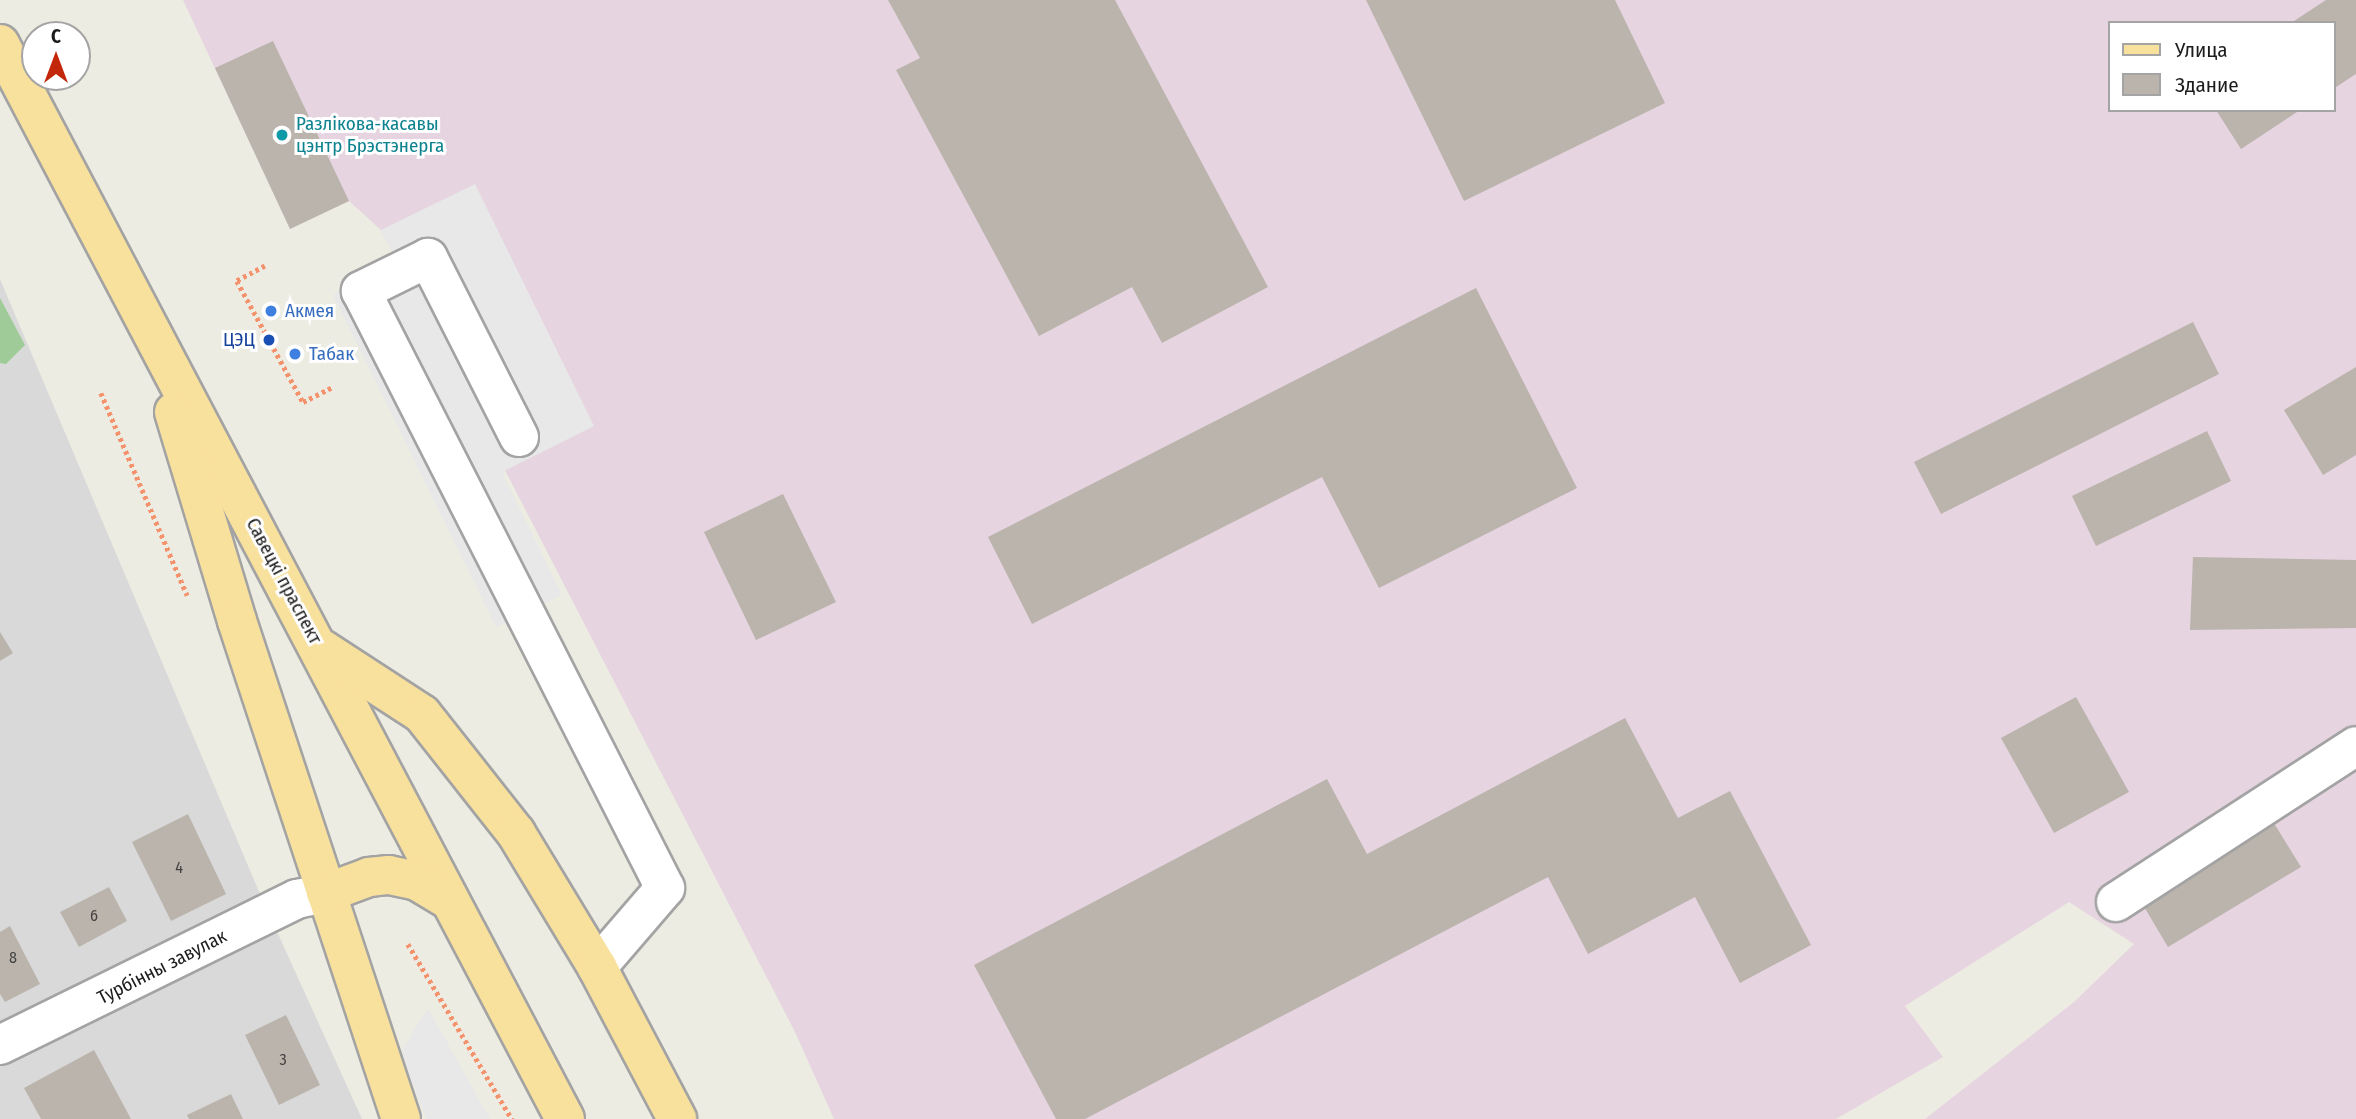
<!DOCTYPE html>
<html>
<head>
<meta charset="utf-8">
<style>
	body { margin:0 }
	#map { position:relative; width:2356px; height:1119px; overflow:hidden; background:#edece2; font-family:"Fira Sans Condensed",sans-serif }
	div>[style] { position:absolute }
	.residential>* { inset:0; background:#dad9d9 }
	.industrial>* { inset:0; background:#e6d4e0 }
	.forest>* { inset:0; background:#9fcb98 }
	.parking>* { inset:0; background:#e8e8e8 }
	.building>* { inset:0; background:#bab4ac }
	.path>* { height:4.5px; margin-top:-2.25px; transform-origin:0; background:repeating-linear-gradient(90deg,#f4926d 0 3.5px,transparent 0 7px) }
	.roads { filter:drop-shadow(2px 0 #a3a3a3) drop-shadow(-2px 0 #a3a3a3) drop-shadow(0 2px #a3a3a3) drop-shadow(0 -2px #a3a3a3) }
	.minor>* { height:38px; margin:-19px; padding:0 19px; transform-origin:19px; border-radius:19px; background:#fff }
	.major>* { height:38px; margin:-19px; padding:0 19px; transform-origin:19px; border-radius:19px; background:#f8e09d }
	.dots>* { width:19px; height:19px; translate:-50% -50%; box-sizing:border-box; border:4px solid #fff; border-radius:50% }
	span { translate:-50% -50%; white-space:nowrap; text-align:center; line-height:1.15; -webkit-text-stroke:6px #fff; paint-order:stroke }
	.number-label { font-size:16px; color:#444240 }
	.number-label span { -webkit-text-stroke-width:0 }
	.culture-label { font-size:19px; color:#0d838f }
	.left { translate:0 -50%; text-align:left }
	.shop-label { font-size:19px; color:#366cbe }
	.transit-label { font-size:19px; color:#164399 }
	.right { translate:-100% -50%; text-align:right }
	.street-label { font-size:19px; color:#1c1c1c }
	.legend { position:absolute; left:2108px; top:21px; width:228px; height:91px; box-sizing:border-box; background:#fff; border:2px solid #a4a4a4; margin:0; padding:9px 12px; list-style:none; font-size:21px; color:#1c1c1c }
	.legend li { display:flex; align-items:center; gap:14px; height:35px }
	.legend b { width:35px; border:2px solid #a4a4a4 }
	.north { position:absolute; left:21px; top:21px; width:70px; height:70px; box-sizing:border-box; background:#fff; border:2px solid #a4a4a4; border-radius:50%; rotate:0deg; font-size:19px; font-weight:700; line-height:28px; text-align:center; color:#1c1c1c }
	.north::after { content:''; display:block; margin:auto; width:24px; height:32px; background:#c12708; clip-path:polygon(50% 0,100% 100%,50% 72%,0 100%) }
</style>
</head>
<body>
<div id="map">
	<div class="residential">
		<div style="clip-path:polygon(0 279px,260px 894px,362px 1119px,0 1119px)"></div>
	</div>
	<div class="industrial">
		<div style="clip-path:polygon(evenodd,183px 0,2356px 0,2356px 1119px,1925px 1119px,2074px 1002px,2134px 944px,2069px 902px,1905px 1006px,1943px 1057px,1836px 1119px,834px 1119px,795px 1032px,381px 230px,349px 201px,290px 229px,183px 0,2109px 23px,2333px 23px,2333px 110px,2109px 110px,2109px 23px)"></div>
	</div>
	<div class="forest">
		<div style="clip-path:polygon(0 298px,25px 345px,6px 364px,0 363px)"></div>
	</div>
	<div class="parking">
		<div style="clip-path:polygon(475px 184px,594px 426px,502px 472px,562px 595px,496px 627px,333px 295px,397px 263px,381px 230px)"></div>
		<div style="clip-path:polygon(428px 1008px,490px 1119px,426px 1119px,401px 1052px)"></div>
	</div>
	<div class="building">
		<div style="clip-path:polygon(888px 0,1115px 0,1268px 287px,1162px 343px,1132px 287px,1039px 336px,896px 70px,920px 58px)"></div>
		<div style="clip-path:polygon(1366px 0,1615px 0,1665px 103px,1464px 201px)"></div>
		<div style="clip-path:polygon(2326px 0,2356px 0,2356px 74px,2333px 89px,2333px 23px,2291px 23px)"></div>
		<div style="clip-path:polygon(273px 41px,349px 201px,290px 229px,215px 68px)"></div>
		<div style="clip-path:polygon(2216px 110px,2300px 110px,2241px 149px)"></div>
		<div style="clip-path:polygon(1476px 288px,1577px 488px,1379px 588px,1322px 477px,1032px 624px,988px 537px)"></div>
		<div style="clip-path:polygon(2193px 322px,2219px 374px,1941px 514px,1914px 462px)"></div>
		<div style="clip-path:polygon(2356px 367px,2356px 455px,2323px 475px,2284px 410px)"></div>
		<div style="clip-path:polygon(2207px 431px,2231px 481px,2096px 546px,2072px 496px)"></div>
		<div style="clip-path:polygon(783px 494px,836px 602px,756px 640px,704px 532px)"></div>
		<div style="clip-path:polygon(2193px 557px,2356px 560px,2356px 628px,2190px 630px)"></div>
		<div style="clip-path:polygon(0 632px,13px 653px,0 661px)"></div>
		<div style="clip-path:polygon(2076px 697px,2129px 792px,2054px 833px,2001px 738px)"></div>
		<div style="clip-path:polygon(1625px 718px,1678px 818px,1730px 791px,1811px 945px,1740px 983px,1695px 897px,1588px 954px,1548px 877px,1085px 1119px,1056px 1119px,974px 965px,1327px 779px,1367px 854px)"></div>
		<div style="clip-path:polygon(188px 814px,226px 894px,171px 921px,132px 842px)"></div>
		<div style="clip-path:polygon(2272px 820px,2301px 867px,2168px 947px,2140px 900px)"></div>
		<div style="clip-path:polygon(109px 887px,127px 921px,79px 947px,60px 912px)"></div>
		<div style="clip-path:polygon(10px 926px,40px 984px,5px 1002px,0 994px,0 932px)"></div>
		<div style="clip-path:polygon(286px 1015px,320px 1085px,279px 1105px,245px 1035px)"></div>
		<div style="clip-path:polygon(94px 1050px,131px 1119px,41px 1119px,24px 1088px)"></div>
		<div style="clip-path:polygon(231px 1094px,243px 1119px,189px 1119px,187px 1115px)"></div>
	</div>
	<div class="path">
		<div style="left:265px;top:266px;width:32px;rotate:152deg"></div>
		<div style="left:237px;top:281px;width:138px;rotate:61.4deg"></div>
		<div style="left:303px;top:402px;width:33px;rotate:-27deg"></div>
		<div style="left:101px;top:393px;width:220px;rotate:66.9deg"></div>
		<div style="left:408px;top:944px;width:204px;rotate:59.3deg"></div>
	</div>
	<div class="roads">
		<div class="minor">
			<div style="left:519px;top:437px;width:201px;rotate:-116.9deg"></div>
			<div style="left:428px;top:258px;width:75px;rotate:153.8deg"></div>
			<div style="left:361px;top:291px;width:670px;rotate:63.01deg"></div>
			<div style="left:665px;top:888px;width:104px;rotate:130.7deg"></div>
			<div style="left:2116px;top:902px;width:286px;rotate:-33deg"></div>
			<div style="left:0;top:1045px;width:331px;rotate:-26.2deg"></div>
			<div style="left:297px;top:899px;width:30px;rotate:-12deg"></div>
		</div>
		<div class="major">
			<div style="left:0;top:44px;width:1214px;rotate:62.27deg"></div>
			<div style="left:174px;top:412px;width:218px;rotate:73.2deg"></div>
			<div style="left:237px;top:621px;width:524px;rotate:71.77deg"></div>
			<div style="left:322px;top:649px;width:119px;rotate:33deg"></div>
			<div style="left:422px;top:714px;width:152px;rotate:51.7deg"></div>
			<div style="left:516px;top:833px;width:157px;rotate:58.8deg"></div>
			<div style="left:597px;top:967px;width:172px;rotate:62.2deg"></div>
			<div style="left:326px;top:893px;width:46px;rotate:-20.4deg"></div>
			<div style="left:369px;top:877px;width:20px;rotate:-6deg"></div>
			<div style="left:389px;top:875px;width:29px;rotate:12deg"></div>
			<div style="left:417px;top:881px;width:37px;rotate:31deg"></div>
		</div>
	</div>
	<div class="dots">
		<div style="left:282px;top:135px;background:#0f9aa8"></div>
		<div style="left:271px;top:311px;background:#3f7fe0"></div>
		<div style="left:269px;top:340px;background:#1a4fb4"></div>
		<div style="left:295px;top:354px;background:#3f7fe0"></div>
	</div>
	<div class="number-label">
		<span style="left:179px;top:868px">4</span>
		<span style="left:94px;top:916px">6</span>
		<span style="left:13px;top:958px">8</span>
		<span style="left:283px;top:1060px">3</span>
	</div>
	<div class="culture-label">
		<span class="left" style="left:296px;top:135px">Разлікова-касавы<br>цэнтр Брэстэнерга</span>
	</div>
	<div class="shop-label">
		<span class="left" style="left:285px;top:311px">Акмея</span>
		<span class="left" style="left:309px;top:354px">Табак</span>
	</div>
	<div class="transit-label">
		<span class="right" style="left:255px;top:340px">ЦЭЦ</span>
	</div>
	<div class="street-label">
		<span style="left:284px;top:581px;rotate:62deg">Савецкі праспект</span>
		<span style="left:162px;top:967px;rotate:-27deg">Турбінны завулак</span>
	</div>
	<ul class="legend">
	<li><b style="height:9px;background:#f8e09d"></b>Улица</li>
	<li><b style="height:19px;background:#bab4ac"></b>Здание</li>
	</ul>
	<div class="north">С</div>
</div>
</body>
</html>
